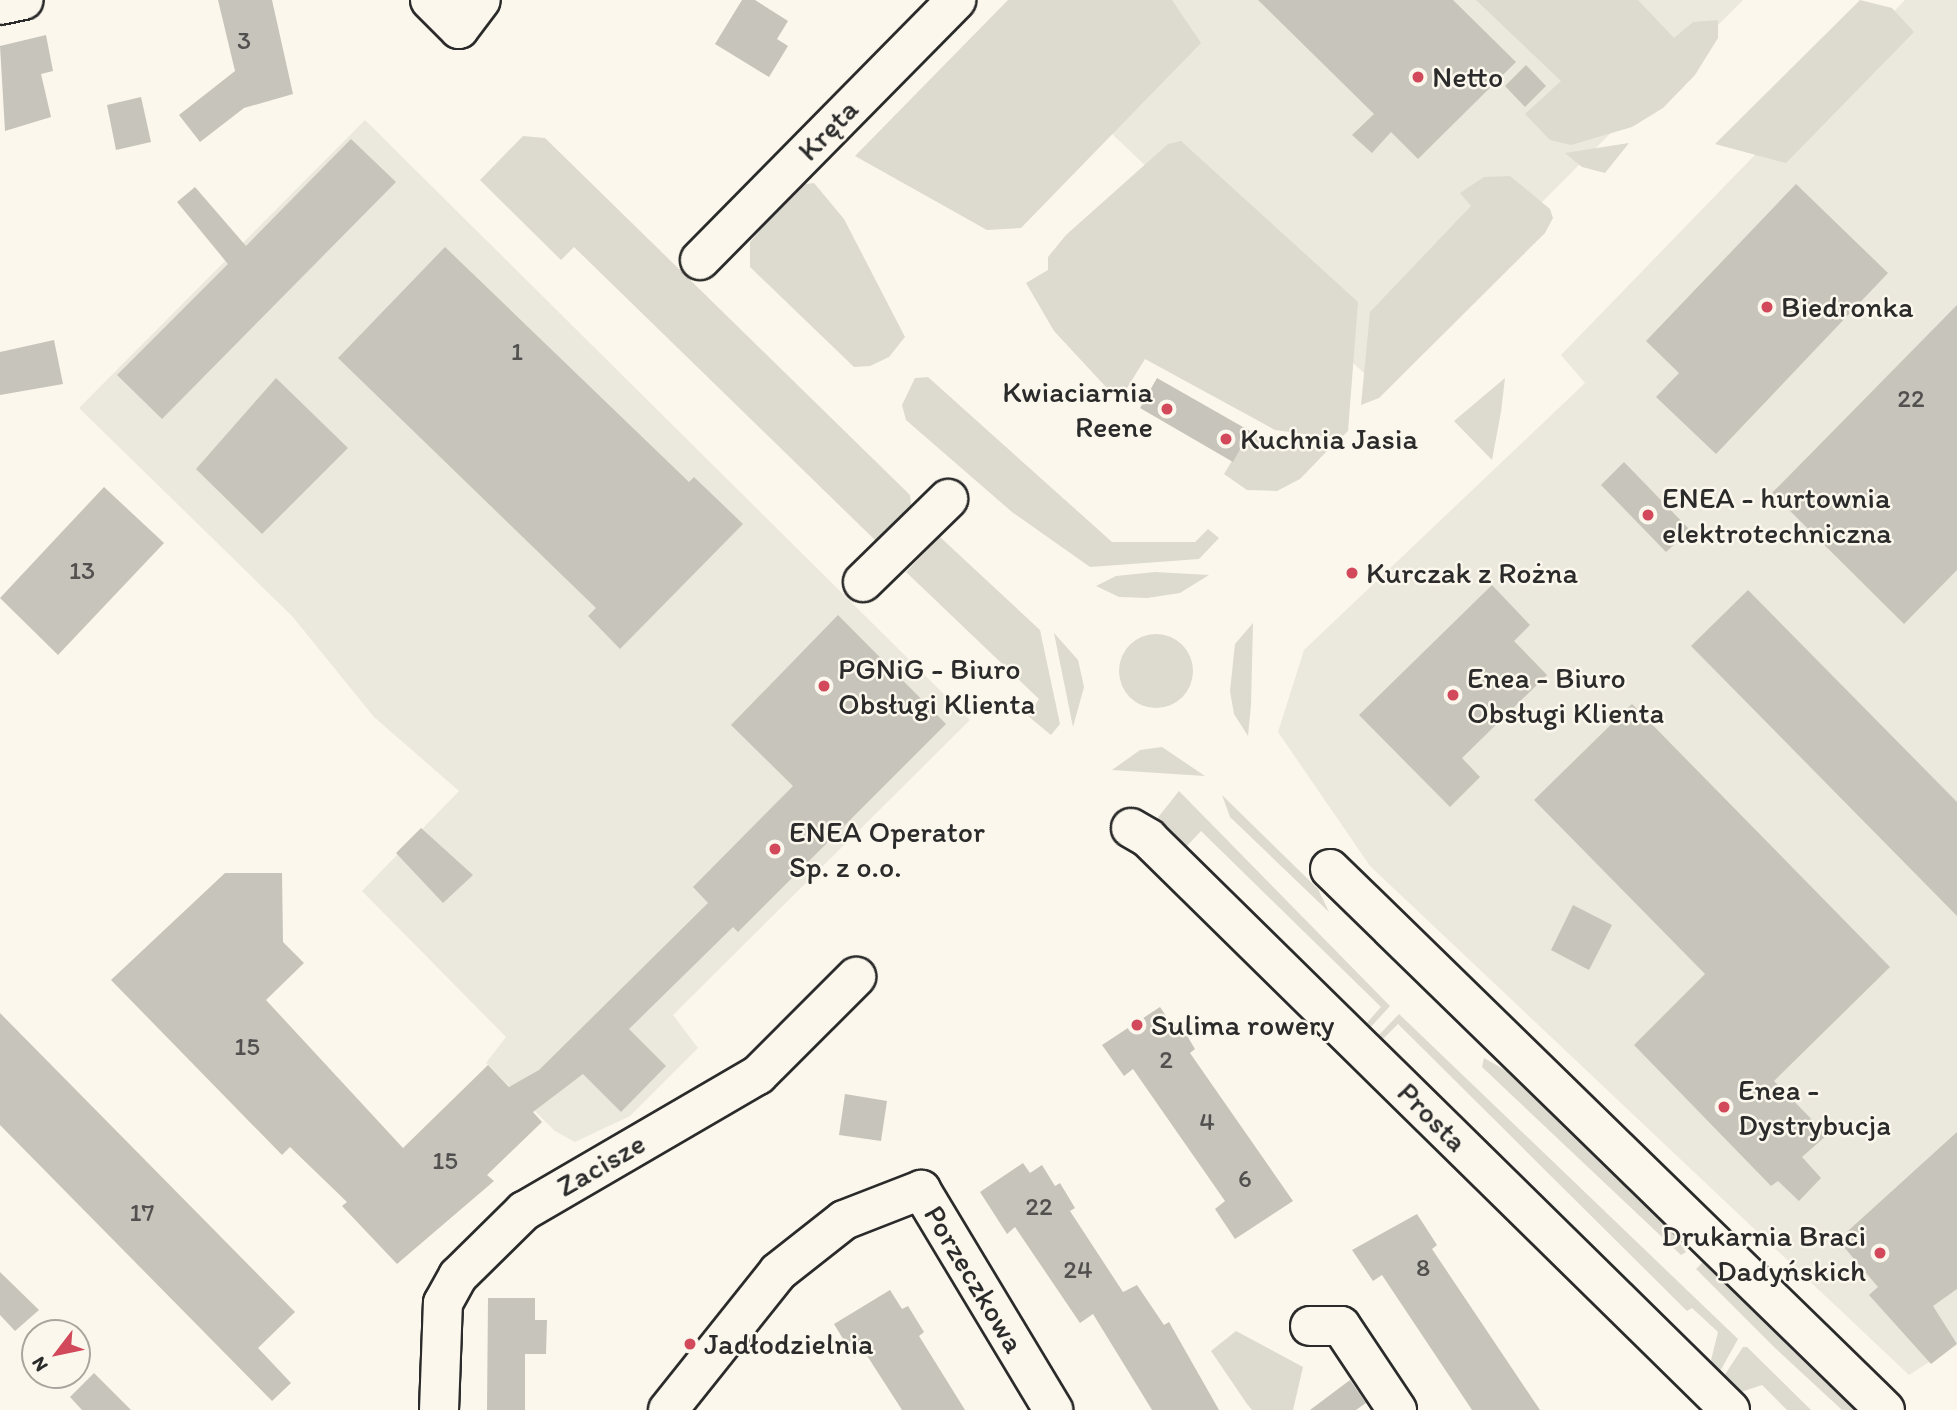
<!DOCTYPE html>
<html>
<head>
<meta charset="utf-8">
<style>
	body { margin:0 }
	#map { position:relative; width:1957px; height:1410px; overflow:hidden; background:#fbf7ec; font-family:Itim,sans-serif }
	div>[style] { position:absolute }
	.built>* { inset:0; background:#ebe8de }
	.green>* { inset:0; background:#dddad0 }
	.round { border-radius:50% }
	.building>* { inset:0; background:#c7c4bc }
	.roads { filter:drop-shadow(2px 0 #2b2b2b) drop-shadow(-2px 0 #2b2b2b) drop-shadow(0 2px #2b2b2b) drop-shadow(0 -2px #2b2b2b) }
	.street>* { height:38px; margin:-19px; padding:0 19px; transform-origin:19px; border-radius:19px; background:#fbf7ec }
	.secondary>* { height:38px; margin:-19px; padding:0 19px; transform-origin:19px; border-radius:19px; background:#fbf7ec }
	.dots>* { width:19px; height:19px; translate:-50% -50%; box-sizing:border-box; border:4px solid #fbf7ec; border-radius:50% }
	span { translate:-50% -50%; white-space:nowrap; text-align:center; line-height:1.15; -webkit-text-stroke:5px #fbf7ec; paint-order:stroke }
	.number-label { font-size:26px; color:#52514f }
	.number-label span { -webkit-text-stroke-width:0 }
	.poi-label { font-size:30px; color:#2b2b2b }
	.left { translate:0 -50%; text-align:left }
	.right { translate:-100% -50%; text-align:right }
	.street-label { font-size:30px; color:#2b2b2b }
	.north { position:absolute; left:21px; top:1319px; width:70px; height:70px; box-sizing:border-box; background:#fbf7ec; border:2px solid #a8a59f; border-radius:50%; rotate:238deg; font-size:19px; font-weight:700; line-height:28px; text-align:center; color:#2b2b2b }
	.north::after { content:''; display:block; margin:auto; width:24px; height:32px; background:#d1495b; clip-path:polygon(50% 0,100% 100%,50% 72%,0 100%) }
</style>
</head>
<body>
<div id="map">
	<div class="built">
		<div style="clip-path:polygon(1009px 0,1743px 0,1368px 377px,991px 19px)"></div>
		<div style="clip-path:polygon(1905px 0,1957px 0,1957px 1344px,1909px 1375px,1370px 866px,1278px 732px,1304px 650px,1585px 383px,1561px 355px)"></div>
		<div style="clip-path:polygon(365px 120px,970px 720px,673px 1015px,698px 1048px,630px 1116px,575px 1142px,555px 1131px,486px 1063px,506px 1037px,362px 891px,459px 791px,374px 717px,292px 616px,79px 408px)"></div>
	</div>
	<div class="green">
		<div style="clip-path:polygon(1008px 0,1172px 0,1201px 43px,1021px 228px,987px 230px,855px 156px)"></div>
		<div style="clip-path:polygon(1476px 0,1638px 0,1674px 38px,1693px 22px,1718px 20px,1718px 38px,1695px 75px,1663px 108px,1632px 127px,1571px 145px,1550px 140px,1525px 114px,1561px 81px)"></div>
		<div style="clip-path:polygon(1860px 0,1892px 8px,1914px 32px,1786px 163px,1715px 144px)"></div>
		<div style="clip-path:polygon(523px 136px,545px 138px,910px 495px,912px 511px,877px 542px,574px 247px,561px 260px,480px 180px)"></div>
		<div style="clip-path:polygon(1181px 141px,1358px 302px,1348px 431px,1340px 439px,1275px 430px,1145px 359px,1119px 401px,1054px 331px,1026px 283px,1048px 270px,1048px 257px,1066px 235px,1168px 144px)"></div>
		<div style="clip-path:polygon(1629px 143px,1605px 173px,1582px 167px,1565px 153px)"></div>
		<div style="clip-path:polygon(1510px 176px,1550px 209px,1553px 218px,1545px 233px,1379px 398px,1361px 405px,1370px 312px,1471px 206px,1460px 193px,1484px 177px)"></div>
		<div style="clip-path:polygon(814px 183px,844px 219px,905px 337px,889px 357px,870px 366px,854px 367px,750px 267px,750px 242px,799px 185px)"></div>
		<div style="clip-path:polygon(928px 377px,1112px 542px,1195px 542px,1208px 529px,1219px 538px,1199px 559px,1090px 567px,1012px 512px,906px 420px,902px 405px,915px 378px)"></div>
		<div style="clip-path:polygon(1505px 378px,1501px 412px,1492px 460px,1454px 421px)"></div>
		<div style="clip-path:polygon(1250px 431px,1272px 442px,1329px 449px,1300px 479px,1277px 491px,1247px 490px,1224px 474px)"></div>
		<div style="clip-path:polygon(940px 537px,1040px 630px,1060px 724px,1051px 735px,1028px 716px,1039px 699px,906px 572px)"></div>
		<div style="clip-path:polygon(1155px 572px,1209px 575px,1180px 593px,1147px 598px,1119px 597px,1096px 586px,1116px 576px)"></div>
		<div style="clip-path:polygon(1253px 623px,1251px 705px,1248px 736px,1234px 714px,1230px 691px,1235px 644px)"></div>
		<div style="clip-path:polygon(1054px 633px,1078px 660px,1084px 687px,1073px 727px)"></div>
		<div class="round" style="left:1119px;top:634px;width:74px;height:74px"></div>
		<div style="clip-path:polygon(1162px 747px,1205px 776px,1112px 770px,1140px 750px)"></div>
		<div style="clip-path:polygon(1179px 791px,1390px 1006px,1369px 1029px,1365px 1025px,1381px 1007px,1201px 831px,1185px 848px,1156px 820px)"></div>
		<div style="clip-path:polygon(1222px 795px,1318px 889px,1329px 912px,1230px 817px)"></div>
		<div style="clip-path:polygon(1399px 1014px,1738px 1339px,1718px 1375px,1711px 1360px,1718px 1332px,1692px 1308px,1687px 1311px,1398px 1024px,1381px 1041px,1377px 1037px)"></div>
		<div style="clip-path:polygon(1484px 1058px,1505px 1070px,1664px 1221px,1686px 1252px,1681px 1255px,1482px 1067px)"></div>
		<div style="clip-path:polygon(1704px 1261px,1795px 1351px,1857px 1410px,1842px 1410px,1775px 1348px,1696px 1269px)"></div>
		<div style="clip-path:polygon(1236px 1331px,1303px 1367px,1293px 1410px,1252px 1410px,1247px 1404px,1211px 1351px)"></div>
		<div style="clip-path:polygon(1743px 1347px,1747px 1347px,1811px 1410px,1787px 1410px,1762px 1385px,1741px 1392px,1722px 1379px)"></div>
	</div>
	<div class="building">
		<div style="clip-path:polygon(218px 0,272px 0,293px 94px,244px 108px,200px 142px,179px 115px,235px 71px)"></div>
		<div style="clip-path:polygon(742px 0,755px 0,788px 21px,777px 39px,788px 46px,769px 77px,715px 44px)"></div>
		<div style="clip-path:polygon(1258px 0,1453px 0,1516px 62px,1418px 159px,1391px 132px,1372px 153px,1352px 135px,1374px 114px)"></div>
		<div style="clip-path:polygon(46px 35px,53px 71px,41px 74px,51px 117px,5px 131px,0 46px)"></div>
		<div style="clip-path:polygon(1526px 65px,1546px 86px,1525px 107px,1505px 86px)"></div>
		<div style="clip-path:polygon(141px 97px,151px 142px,116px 150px,107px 105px)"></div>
		<div style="clip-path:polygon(351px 139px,396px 182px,162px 419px,117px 375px,228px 264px,177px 202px,195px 187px,246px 246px)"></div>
		<div style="clip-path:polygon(1796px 184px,1888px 273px,1716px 454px,1656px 397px,1679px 373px,1646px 341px)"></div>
		<div style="clip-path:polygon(445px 247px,689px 482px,694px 477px,743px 524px,620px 649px,588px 616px,596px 608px,338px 358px)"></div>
		<div style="clip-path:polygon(1957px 305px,1957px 570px,1904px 624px,1772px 493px)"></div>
		<div style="clip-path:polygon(54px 340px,63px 384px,0 395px,0 352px)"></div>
		<div style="clip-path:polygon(276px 378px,348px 448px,262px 534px,196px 469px)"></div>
		<div style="clip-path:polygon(1157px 378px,1250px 431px,1233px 462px,1140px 408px)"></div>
		<div style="clip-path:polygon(1624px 462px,1690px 530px,1666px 552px,1601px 485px)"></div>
		<div style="clip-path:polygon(104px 487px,164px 543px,58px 655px,0 598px)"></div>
		<div style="clip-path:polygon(1492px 585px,1530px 625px,1514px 641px,1547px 675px,1462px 758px,1480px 777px,1450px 807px,1359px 715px)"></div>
		<div style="clip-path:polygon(1748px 590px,1957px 802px,1957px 916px,1691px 646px)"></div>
		<div style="clip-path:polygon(838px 615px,946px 724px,738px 932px,733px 927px,629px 1029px,666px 1066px,621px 1112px,583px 1074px,533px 1112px,542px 1122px,487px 1175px,494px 1181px,397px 1264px,342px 1206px,347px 1202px,290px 1147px,282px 1155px,111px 980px,225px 873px,282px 873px,283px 942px,304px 963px,266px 1000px,403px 1148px,488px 1065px,509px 1087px,539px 1070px,708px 903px,693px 887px,793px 786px,731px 725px)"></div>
		<div style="clip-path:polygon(1632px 704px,1890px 967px,1774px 1081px,1827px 1135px,1802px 1157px,1821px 1178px,1799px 1201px,1778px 1181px,1771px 1186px,1634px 1045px,1705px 974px,1534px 800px)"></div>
		<div style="clip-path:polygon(421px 828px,473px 875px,443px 903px,396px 853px)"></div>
		<div style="clip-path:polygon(1573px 905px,1612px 925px,1589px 970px,1551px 950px)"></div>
		<div style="clip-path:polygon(1160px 1007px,1174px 1028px,1180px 1024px,1195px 1049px,1190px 1053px,1293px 1201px,1235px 1239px,1215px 1209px,1225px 1201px,1133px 1069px,1124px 1076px,1102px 1045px)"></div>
		<div style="clip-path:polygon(0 1013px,295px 1312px,258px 1348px,291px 1383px,272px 1401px,0 1125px)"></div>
		<div style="clip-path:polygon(845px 1094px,887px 1101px,881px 1141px,839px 1135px)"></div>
		<div style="clip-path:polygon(1957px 1132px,1957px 1289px,1933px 1306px,1957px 1344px,1931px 1364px,1869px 1295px,1878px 1287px,1838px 1240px)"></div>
		<div style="clip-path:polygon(1023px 1163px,1030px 1173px,1042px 1165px,1055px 1186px,1060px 1183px,1075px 1208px,1070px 1211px,1123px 1292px,1137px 1285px,1164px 1325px,1169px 1322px,1219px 1410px,1152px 1410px,1093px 1314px,1080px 1323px,1015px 1227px,1007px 1234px,980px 1192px)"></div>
		<div style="clip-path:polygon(1417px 1214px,1437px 1245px,1432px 1249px,1540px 1410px,1472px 1410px,1382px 1275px,1373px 1281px,1352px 1250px)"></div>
		<div style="clip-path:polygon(0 1272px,39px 1310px,15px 1331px,0 1315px)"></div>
		<div style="clip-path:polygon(890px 1290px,902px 1309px,908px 1306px,924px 1332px,919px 1336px,965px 1410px,902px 1410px,864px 1351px,854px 1357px,834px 1324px)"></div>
		<div style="clip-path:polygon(488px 1298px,535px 1298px,535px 1320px,547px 1320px,546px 1354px,525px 1354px,525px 1410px,487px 1410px)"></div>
		<div style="clip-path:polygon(94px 1373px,131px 1410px,82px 1410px,70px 1397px)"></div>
		<div style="clip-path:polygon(1350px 1380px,1366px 1403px,1356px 1410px,1310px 1410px)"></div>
	</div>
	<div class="roads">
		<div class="street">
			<div style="left:0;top:5px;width:24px;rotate:-12deg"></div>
			<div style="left:459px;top:29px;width:36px;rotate:-53deg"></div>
			<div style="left:700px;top:260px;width:365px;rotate:-45.4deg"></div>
			<div style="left:863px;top:582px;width:119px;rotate:-44.3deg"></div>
			<div style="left:1131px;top:828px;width:20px;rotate:30deg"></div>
			<div style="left:1148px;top:838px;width:816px;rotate:44.5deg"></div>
			<div style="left:1310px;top:1326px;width:31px"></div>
			<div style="left:1341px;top:1326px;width:101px;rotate:56.3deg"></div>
			<div style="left:439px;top:1410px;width:107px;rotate:-87.9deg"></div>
			<div style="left:443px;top:1303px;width:31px;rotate:-61deg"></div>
			<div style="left:458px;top:1276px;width:93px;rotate:-44.6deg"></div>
			<div style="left:524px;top:1211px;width:271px;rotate:-30.2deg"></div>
			<div style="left:758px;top:1075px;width:139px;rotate:-45deg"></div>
			<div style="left:668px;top:1410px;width:176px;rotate:-51.4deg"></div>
			<div style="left:778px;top:1272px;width:84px;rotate:-38.2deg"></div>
			<div style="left:844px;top:1220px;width:83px;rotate:-21.3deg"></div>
			<div style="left:921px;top:1190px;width:257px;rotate:59deg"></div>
		</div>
		<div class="secondary">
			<div style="left:430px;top:0;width:41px;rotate:45deg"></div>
			<div style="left:1330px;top:869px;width:775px;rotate:44.27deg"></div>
		</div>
	</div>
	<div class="dots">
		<div style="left:1418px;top:77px;background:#d1495b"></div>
		<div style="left:1767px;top:307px;background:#d1495b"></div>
		<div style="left:1167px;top:409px;background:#d1495b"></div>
		<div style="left:1226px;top:439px;background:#d1495b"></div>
		<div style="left:1648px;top:515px;background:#d1495b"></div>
		<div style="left:1352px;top:573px;background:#d1495b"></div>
		<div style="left:824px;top:686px;background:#d1495b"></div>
		<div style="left:1453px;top:695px;background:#d1495b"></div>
		<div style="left:775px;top:849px;background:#d1495b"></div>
		<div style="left:1137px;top:1025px;background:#d1495b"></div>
		<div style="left:1724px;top:1107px;background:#d1495b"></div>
		<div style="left:1880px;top:1253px;background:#d1495b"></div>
		<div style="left:690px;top:1344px;background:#d1495b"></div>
	</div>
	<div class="number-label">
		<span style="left:244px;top:41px">3</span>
		<span style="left:517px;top:352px">1</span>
		<span style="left:1911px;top:399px">22</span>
		<span style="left:82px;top:571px">13</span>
		<span style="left:247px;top:1047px">15</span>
		<span style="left:1166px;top:1060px">2</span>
		<span style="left:1207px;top:1122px">4</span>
		<span style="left:445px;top:1161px">15</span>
		<span style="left:1245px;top:1179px">6</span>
		<span style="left:1039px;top:1207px">22</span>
		<span style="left:142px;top:1213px">17</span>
		<span style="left:1423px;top:1268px">8</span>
		<span style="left:1078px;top:1270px">24</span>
	</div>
	<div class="poi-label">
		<span class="left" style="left:1432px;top:77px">Netto</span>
		<span class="left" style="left:1781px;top:307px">Biedronka</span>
		<span class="right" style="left:1153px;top:409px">Kwiaciarnia<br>Reene</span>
		<span class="left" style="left:1240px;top:439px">Kuchnia Jasia</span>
		<span class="left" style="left:1662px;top:515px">ENEA - hurtownia<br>elektrotechniczna</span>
		<span class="left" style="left:1366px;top:573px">Kurczak z Rożna</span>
		<span class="left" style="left:838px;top:686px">PGNiG - Biuro<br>Obsługi Klienta</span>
		<span class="left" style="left:1467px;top:695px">Enea - Biuro<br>Obsługi Klienta</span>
		<span class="left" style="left:789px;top:849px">ENEA Operator<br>Sp. z o.o.</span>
		<span class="left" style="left:1151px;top:1025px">Sulima rowery</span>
		<span class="left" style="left:1738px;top:1107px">Enea -<br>Dystrybucja</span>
		<span class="right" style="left:1866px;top:1253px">Drukarnia Braci<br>Dadyńskich</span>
		<span class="left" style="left:704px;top:1344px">Jadłodzielnia</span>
	</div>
	<div class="street-label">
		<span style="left:828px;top:130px;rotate:-46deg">Kręta</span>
		<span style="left:1432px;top:1117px;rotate:45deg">Prosta</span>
		<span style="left:601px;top:1165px;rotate:-30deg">Zacisze</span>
		<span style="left:974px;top:1279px;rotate:59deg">Porzeczkowa</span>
	</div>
	<div class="north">N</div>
</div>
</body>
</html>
